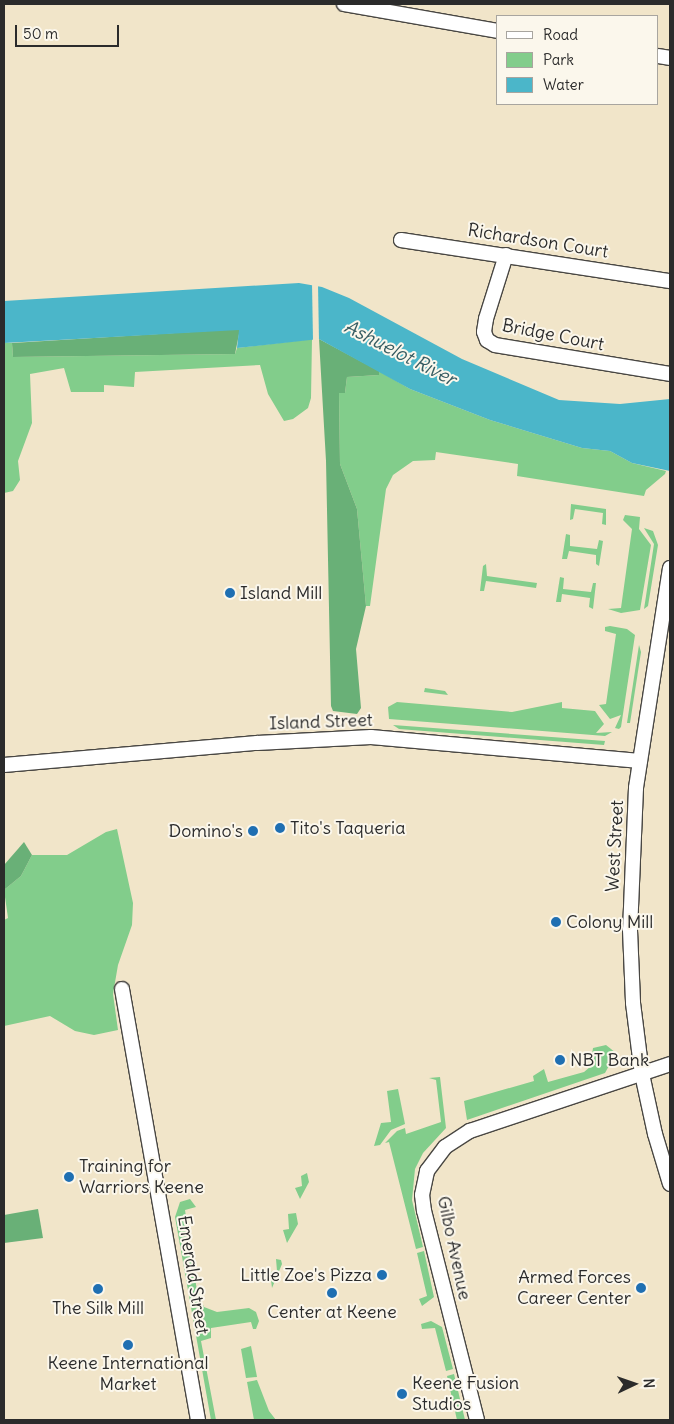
<!DOCTYPE html>
<html>
<head>
<meta charset="utf-8">
<style>
	body { margin:0 }
	#map { position:relative; width:674px; height:1424px; overflow:hidden; background:#f1e5c9; font-family:Delius,sans-serif }
	div>[style] { position:absolute }
	.green>* { inset:0; background:#82cd8b }
	.forest>* { inset:0; background:#69b077 }
	.water>* { inset:0; background:#4bb6c9 }
	.pier>* { inset:0; background:#f1e5c9 }
	.roads { filter:drop-shadow(1px 0 #494743) drop-shadow(-1px 0 #494743) drop-shadow(0 1px #494743) drop-shadow(0 -1px #494743) }
	.minor>* { height:14px; margin:-7px; padding:0 7px; transform-origin:7px; border-radius:7px; background:#fff }
	.dots>* { width:14px; height:14px; translate:-50% -50%; box-sizing:border-box; border:2px solid #fbf7ec; border-radius:50% }
	span { translate:-50% -50%; white-space:nowrap; text-align:center; line-height:1.15; -webkit-text-stroke:4px #fbf7ec; paint-order:stroke }
	.street-label { font-size:18px; color:#2b2b2b }
	.poi-label { font-size:18px; color:#2b2b2b }
	.left { translate:0 -50%; text-align:left }
	.right { translate:-100% -50%; text-align:right }
	.water-label { font-size:19px; color:#365c62; font-style:italic }
	.frame { position:absolute; inset:0; border:5px solid #2b2b2b; pointer-events:none }
	.legend { position:absolute; left:496px; top:15px; width:162px; height:90px; box-sizing:border-box; background:#fbf7ec; border:1px solid #a8a59f; margin:0; padding:6px 9px; list-style:none; font-size:15px; color:#2b2b2b }
	.legend li { display:flex; align-items:center; gap:10px; height:25px }
	.legend b { width:25px; border:1px solid #a8a59f }
	.north { position:absolute; left:609px; top:1359px; width:50px; height:50px; -webkit-text-stroke:4px #fbf7ec; paint-order:stroke; rotate:87deg; font-size:14px; font-weight:700; line-height:20px; text-align:center; color:#2b2b2b }
	.north::after { content:''; display:block; margin:auto; width:18px; height:22px; background:#2b2b2b; clip-path:polygon(50% 0,100% 100%,50% 72%,0 100%) }
	.scale { position:absolute; left:15px; top:25px; width:104px; height:22px; box-sizing:border-box; border:2px solid #2b2b2b; border-top:0; padding-left:6px; font-size:15px; line-height:18px; white-space:nowrap; color:#2b2b2b; -webkit-text-stroke:4px #fbf7ec; paint-order:stroke }
</style>
</head>
<body>
<div id="map">
	<div class="green">
		<div style="clip-path:polygon(312px 339px,311px 398px,308px 408px,293px 419px,284px 421px,268px 394px,260px 365px,135px 372px,134px 387px,104px 385px,104px 392px,71px 392px,64px 368px,30px 374px,32px 423px,18px 461px,20px 480px,13px 491px,4px 493px,4px 343px,12px 343px,13px 357px,235px 354px,237px 348px)"></div>
		<div style="clip-path:polygon(379px 371px,410px 389px,490px 420px,582px 448px,610px 451px,632px 463px,666px 471px,665px 474px,646px 490px,644px 496px,517px 476px,518px 464px,436px 452px,435px 460px,413px 461px,393px 475px,386px 489px,370px 606px,366px 606px,357px 509px,340px 464px,339px 393px,345px 393px,347px 377px,379px 375px)"></div>
		<div style="clip-path:polygon(571px 504px,606px 509px,606px 525px,602px 524px,603px 513px,575px 509px,573px 519px,570px 520px)"></div>
		<div style="clip-path:polygon(625px 515px,640px 517px,639px 529px,651px 545px,640px 610px,621px 613px,608px 609px,621px 608px,632px 529px,623px 520px)"></div>
		<div style="clip-path:polygon(644px 528px,653px 531px,658px 545px,648px 606px,644px 609px,654px 544px)"></div>
		<div style="clip-path:polygon(566px 534px,570px 535px,570px 546px,597px 549px,599px 540px,603px 541px,599px 566px,596px 564px,596px 555px,569px 551px,567px 559px,562px 559px)"></div>
		<div style="clip-path:polygon(486px 564px,487px 576px,537px 583px,536px 588px,486px 581px,484px 591px,480px 591px,483px 566px)"></div>
		<div style="clip-path:polygon(560px 577px,564px 578px,563px 589px,591px 592px,593px 583px,596px 583px,593px 609px,589px 607px,590px 598px,562px 594px,561px 602px,556px 602px)"></div>
		<div style="clip-path:polygon(610px 626px,627px 629px,635px 635px,621px 727px,619px 729px,615px 728px,621px 715px,610px 719px,599px 705px,606px 704px,616px 634px,605px 631px,605px 627px)"></div>
		<div style="clip-path:polygon(639px 645px,641px 652px,630px 723px,627px 723px)"></div>
		<div style="clip-path:polygon(425px 688px,445px 691px,448px 695px,424px 692px)"></div>
		<div style="clip-path:polygon(397px 702px,512px 712px,562px 702px,562px 708px,595px 711px,604px 724px,596px 733px,612px 732px,605px 736px,389px 719px,388px 707px)"></div>
		<div style="clip-path:polygon(393px 725px,605px 741px,604px 745px,399px 729px)"></div>
		<div style="clip-path:polygon(117px 829px,133px 903px,132px 925px,118px 965px,113px 994px,118px 1030px,94px 1035px,75px 1031px,50px 1016px,4px 1026px,4px 920px,8px 918px,4px 890px,21px 876px,32px 855px,67px 855px,106px 832px)"></div>
		<div style="clip-path:polygon(606px 1045px,616px 1053px,605px 1073px,467px 1120px,464px 1101px,534px 1081px,533px 1076px,544px 1069px,548px 1082px,584px 1072px,590px 1067px,593px 1048px)"></div>
		<div style="clip-path:polygon(440px 1077px,446px 1128px,423px 1153px,415px 1169px,412px 1200px,423px 1247px,416px 1249px,389px 1142px,385px 1143px,397px 1131px,405px 1128px,406px 1134px,441px 1122px,436px 1080px,429px 1078px)"></div>
		<div style="clip-path:polygon(398px 1089px,405px 1124px,391px 1130px,380px 1145px,374px 1146px,381px 1123px,391px 1122px,387px 1091px)"></div>
		<div style="clip-path:polygon(307px 1173px,309px 1182px,300px 1199px,295px 1188px,302px 1186px,301px 1176px)"></div>
		<div style="clip-path:polygon(190px 1199px,196px 1207px,185px 1210px,197px 1291px,204px 1307px,217px 1312px,249px 1308px,256px 1312px,259px 1321px,256px 1329px,253px 1329px,251px 1322px,211px 1328px,211px 1338px,201px 1341px,216px 1420px,211px 1420px,175px 1217px,180px 1202px)"></div>
		<div style="clip-path:polygon(296px 1213px,298px 1224px,287px 1243px,283px 1230px,289px 1229px,288px 1214px)"></div>
		<div style="clip-path:polygon(424px 1251px,434px 1297px,422px 1306px,419px 1299px,427px 1296px,417px 1253px)"></div>
		<div style="clip-path:polygon(276px 1259px,281px 1260px,282px 1264px,272px 1288px,270px 1272px,277px 1271px)"></div>
		<div style="clip-path:polygon(431px 1321px,442px 1327px,453px 1369px,446px 1371px,435px 1328px,422px 1329px,421px 1324px)"></div>
		<div style="clip-path:polygon(251px 1346px,257px 1377px,246px 1378px,241px 1349px)"></div>
		<div style="clip-path:polygon(454px 1374px,465px 1420px,457px 1420px,447px 1376px)"></div>
		<div style="clip-path:polygon(257px 1380px,269px 1411px,276px 1420px,254px 1420px,247px 1382px)"></div>
	</div>
	<div class="forest">
		<div style="clip-path:polygon(240px 329px,235px 354px,13px 357px,12px 343px)"></div>
		<div style="clip-path:polygon(319px 339px,379px 371px,379px 375px,347px 377px,345px 393px,339px 393px,340px 464px,357px 509px,366px 606px,356px 649px,361px 708px,357px 714px,333px 711px,331px 706px,326px 461px)"></div>
		<div style="clip-path:polygon(24px 842px,32px 855px,21px 876px,4px 890px,4px 865px)"></div>
		<div style="clip-path:polygon(38px 1209px,43px 1238px,4px 1243px,4px 1215px)"></div>
	</div>
	<div class="water">
		<div style="clip-path:polygon(299px 283px,322px 287px,349px 298px,462px 359px,559px 400px,620px 404px,670px 399px,670px 471px,632px 463px,610px 451px,582px 448px,490px 420px,410px 389px,319px 339px,237px 348px,239px 330px,4px 343px,4px 301px)"></div>
	</div>
	<div class="pier">
		<div style="clip-path:polygon(312px 283px,318px 284px,319px 341px,313px 341px)"></div>
	</div>
	<div class="roads">
		<div class="minor">
			<div style="left:344px;top:4px;width:156px;rotate:9.9deg"></div>
			<div style="left:658px;top:56px;width:12px;rotate:9deg"></div>
			<div style="left:401px;top:240px;width:272px;rotate:8.7deg"></div>
			<div style="left:506px;top:255px;width:67px;rotate:107.4deg"></div>
			<div style="left:486px;top:319px;width:13px;rotate:99deg"></div>
			<div style="left:484px;top:332px;width:9px;rotate:69deg"></div>
			<div style="left:487px;top:340px;width:9px;rotate:32deg"></div>
			<div style="left:495px;top:345px;width:177px;rotate:9.4deg"></div>
			<div style="left:670px;top:568px;width:223px;rotate:98.8deg"></div>
			<div style="left:636px;top:788px;width:142px;rotate:92.4deg"></div>
			<div style="left:630px;top:930px;width:73px;rotate:87.6deg"></div>
			<div style="left:633px;top:1003px;width:72px;rotate:82.8deg"></div>
			<div style="left:642px;top:1074px;width:61px;rotate:77.8deg"></div>
			<div style="left:655px;top:1134px;width:52px;rotate:73.3deg"></div>
			<div style="left:4px;top:765px;width:254px;rotate:-5deg"></div>
			<div style="left:257px;top:743px;width:114px;rotate:-3deg"></div>
			<div style="left:371px;top:737px;width:270px;rotate:5.1deg"></div>
			<div style="left:122px;top:989px;width:438px;rotate:80deg"></div>
			<div style="left:477px;top:1420px;width:216px;rotate:-104.2deg"></div>
			<div style="left:424px;top:1211px;width:16px;rotate:-97deg"></div>
			<div style="left:422px;top:1195px;width:25px;rotate:-78deg"></div>
			<div style="left:427px;top:1171px;width:30px;rotate:-53deg"></div>
			<div style="left:445px;top:1147px;width:30px;rotate:-33deg"></div>
			<div style="left:470px;top:1131px;width:211px;rotate:-18.5deg"></div>
		</div>
	</div>
	<div class="dots">
		<div style="left:230px;top:593px;background:#1f6fb2"></div>
		<div style="left:280px;top:828px;background:#1f6fb2"></div>
		<div style="left:253px;top:831px;background:#1f6fb2"></div>
		<div style="left:556px;top:922px;background:#1f6fb2"></div>
		<div style="left:560px;top:1060px;background:#1f6fb2"></div>
		<div style="left:69px;top:1177px;background:#1f6fb2"></div>
		<div style="left:382px;top:1275px;background:#1f6fb2"></div>
		<div style="left:641px;top:1288px;background:#1f6fb2"></div>
		<div style="left:98px;top:1289px;background:#1f6fb2"></div>
		<div style="left:332px;top:1293px;background:#1f6fb2"></div>
		<div style="left:128px;top:1345px;background:#1f6fb2"></div>
		<div style="left:402px;top:1394px;background:#1f6fb2"></div>
	</div>
	<div class="street-label">
		<span style="left:538px;top:241px;rotate:9deg">Richardson Court</span>
		<span style="left:553px;top:335px;rotate:11deg">Bridge Court</span>
		<span style="left:321px;top:722px;rotate:-2deg">Island Street</span>
		<span style="left:615px;top:846px;rotate:-87deg">West Street</span>
		<span style="left:454px;top:1248px;rotate:78deg">Gilbo Avenue</span>
		<span style="left:193px;top:1275px;rotate:81deg">Emerald Street</span>
	</div>
	<div class="poi-label">
		<span class="left" style="left:240px;top:593px">Island Mill</span>
		<span class="left" style="left:290px;top:828px">Tito's Taqueria</span>
		<span class="right" style="left:243px;top:831px">Domino's</span>
		<span class="left" style="left:566px;top:922px">Colony Mill</span>
		<span class="left" style="left:570px;top:1060px">NBT Bank</span>
		<span class="left" style="left:79px;top:1177px">Training for<br>Warriors Keene</span>
		<span class="right" style="left:372px;top:1275px">Little Zoe's Pizza</span>
		<span class="right" style="left:631px;top:1288px">Armed Forces<br>Career Center</span>
		<span style="left:98px;top:1308px">The Silk Mill</span>
		<span style="left:332px;top:1312px">Center at Keene</span>
		<span style="left:128px;top:1374px">Keene International<br>Market</span>
		<span class="left" style="left:412px;top:1394px">Keene Fusion<br>Studios</span>
	</div>
	<div class="water-label">
		<span style="left:400px;top:353px;rotate:27deg">Ashuelot River</span>
	</div>
	<div class="frame"></div>
	<ul class="legend">
	<li><b style="height:6px;background:#fff"></b>Road</li>
	<li><b style="height:14px;background:#82cd8b"></b>Park</li>
	<li><b style="height:14px;background:#4bb6c9"></b>Water</li>
	</ul>
	<div class="north">N</div>
	<div class="scale">50 m</div>
</div>
</body>
</html>
